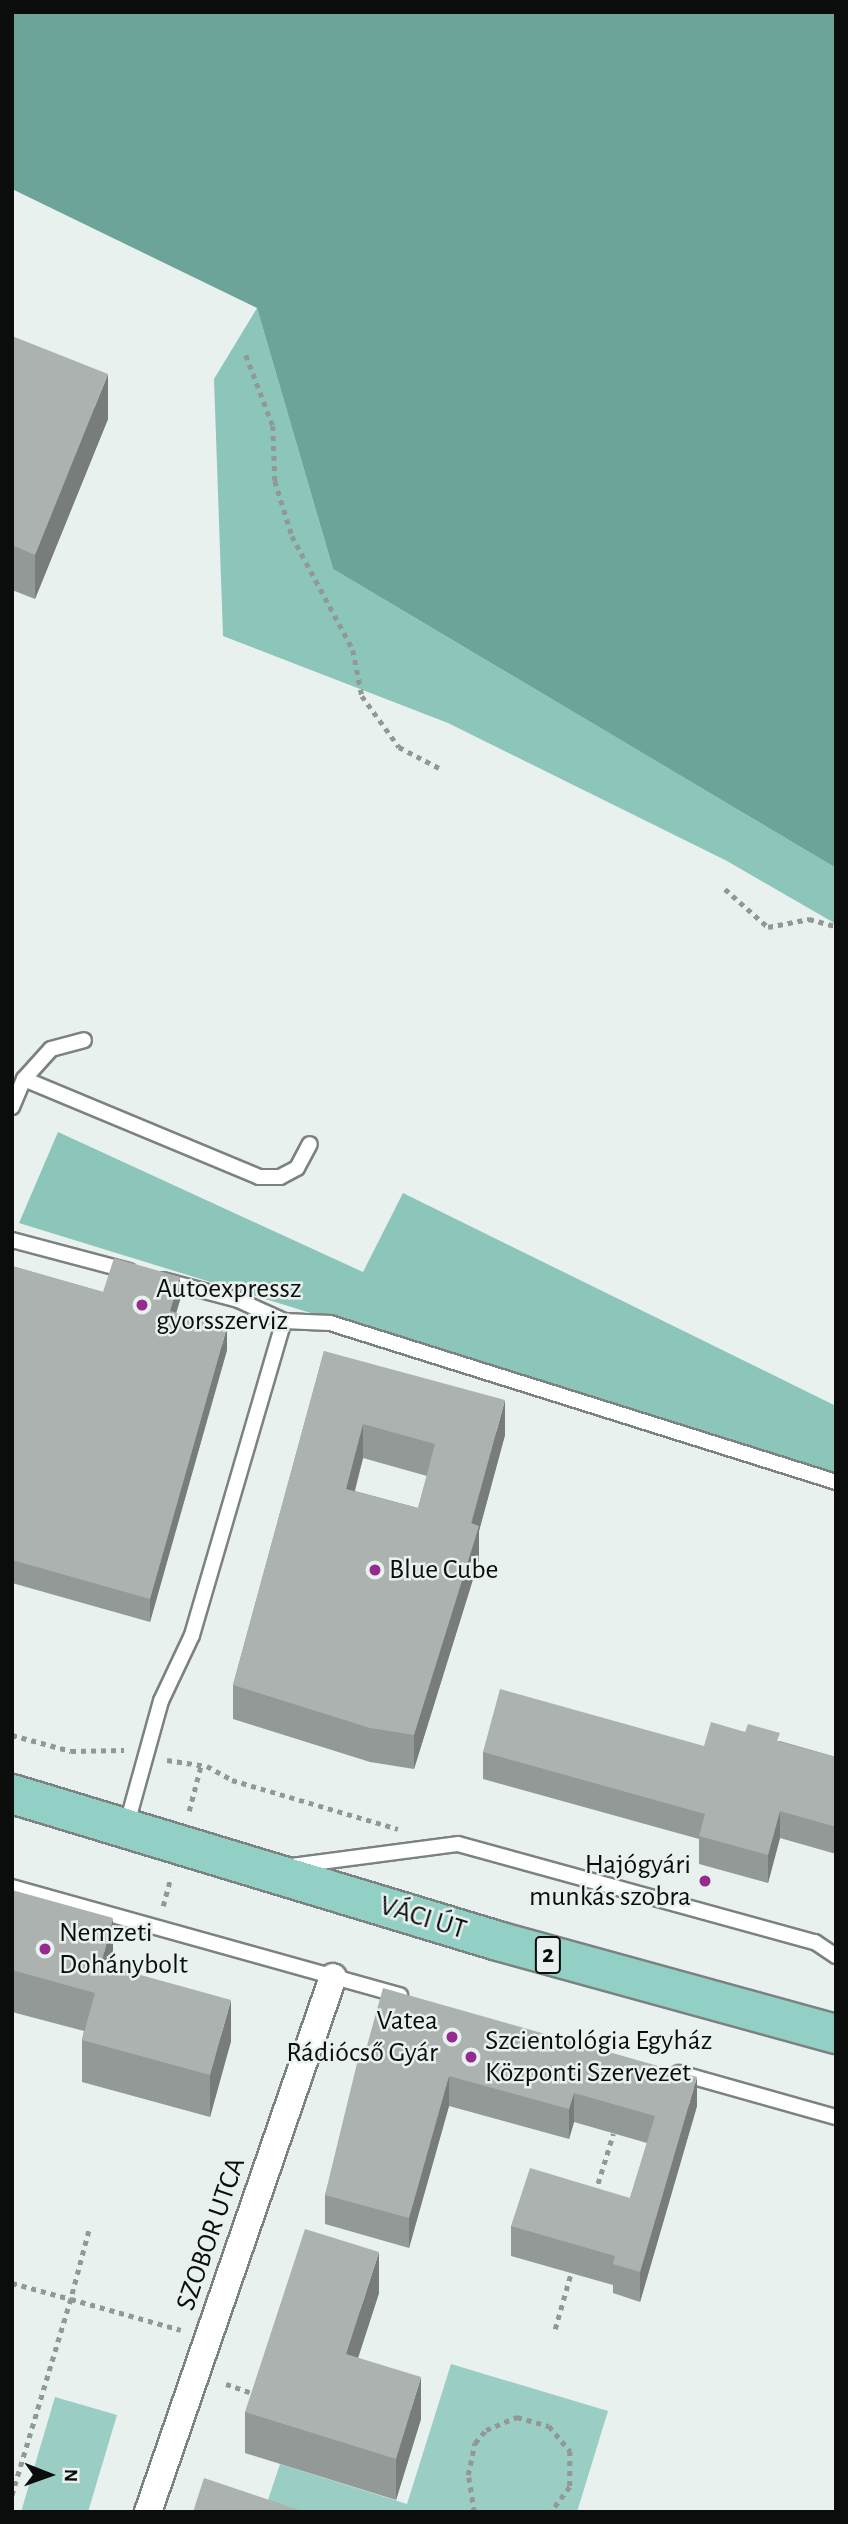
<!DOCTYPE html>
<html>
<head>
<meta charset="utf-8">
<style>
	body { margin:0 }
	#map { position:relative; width:848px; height:2524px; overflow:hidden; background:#e9f1ef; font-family:"Alegreya Sans",sans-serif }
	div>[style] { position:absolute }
	.green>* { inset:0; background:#9acdc3 }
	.forest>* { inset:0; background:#8cc5ba }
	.water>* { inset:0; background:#6ca499 }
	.path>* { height:4.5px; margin-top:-2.25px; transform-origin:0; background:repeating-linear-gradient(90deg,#919896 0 5px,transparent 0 10px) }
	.roads { filter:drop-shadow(2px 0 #7b8281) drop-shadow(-2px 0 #7b8281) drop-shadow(0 2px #7b8281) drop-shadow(0 -2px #7b8281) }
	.service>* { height:14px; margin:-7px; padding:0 7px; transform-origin:7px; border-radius:7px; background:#fff }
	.minor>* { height:26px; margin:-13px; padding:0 13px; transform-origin:13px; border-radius:13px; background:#fff }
	.primary>* { height:38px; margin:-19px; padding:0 19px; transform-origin:19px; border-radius:19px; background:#92d0c6 }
	.wall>* { inset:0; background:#939997 }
	.shaded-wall>* { inset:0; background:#787d7b }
	.building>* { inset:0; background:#abb2b0 }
	.dots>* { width:19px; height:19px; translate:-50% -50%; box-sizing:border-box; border:4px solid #e9f1ef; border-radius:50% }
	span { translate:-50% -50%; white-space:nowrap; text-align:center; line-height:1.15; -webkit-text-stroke:5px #e9f1ef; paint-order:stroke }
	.shield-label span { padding:2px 5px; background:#e9f1ef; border:2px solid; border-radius:5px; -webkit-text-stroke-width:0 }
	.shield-label { font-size:26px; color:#0a0d0c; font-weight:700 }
	.poi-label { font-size:28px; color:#0a0d0c }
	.left { translate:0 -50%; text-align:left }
	.right { translate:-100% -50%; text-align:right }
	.street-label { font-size:28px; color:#0a0d0c }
	.frame { position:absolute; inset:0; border:14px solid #0a0d0c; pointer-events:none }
	.north { position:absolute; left:14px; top:2440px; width:70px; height:70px; -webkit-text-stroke:5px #e9f1ef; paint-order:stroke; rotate:91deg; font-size:19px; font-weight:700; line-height:28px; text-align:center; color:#0a0d0c }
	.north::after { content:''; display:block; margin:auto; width:24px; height:32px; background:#0a0d0c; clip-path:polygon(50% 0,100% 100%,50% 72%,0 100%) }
</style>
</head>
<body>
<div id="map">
	<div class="green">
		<div style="clip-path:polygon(451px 2364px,608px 2411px,577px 2512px,264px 2512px,280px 2464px,407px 2504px)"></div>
		<div style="clip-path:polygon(55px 2397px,117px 2415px,88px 2512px,21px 2512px)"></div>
	</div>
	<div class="forest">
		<div style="clip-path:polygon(257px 308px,333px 569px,836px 868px,836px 924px,727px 861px,448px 723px,223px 636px,214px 379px)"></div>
		<div style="clip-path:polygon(58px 1132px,363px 1272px,403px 1193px,836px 1406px,836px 1475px,19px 1223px)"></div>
	</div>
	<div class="water">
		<div style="clip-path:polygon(12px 12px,836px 12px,836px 868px,333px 569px,257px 308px,12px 189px)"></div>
	</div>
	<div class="path">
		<div style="left:246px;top:355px;width:76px;rotate:69.2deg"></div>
		<div style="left:273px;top:426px;width:55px;rotate:87.9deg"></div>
		<div style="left:275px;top:481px;width:58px;rotate:72.8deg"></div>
		<div style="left:292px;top:536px;width:129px;rotate:61.8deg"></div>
		<div style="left:353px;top:650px;width:47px;rotate:78.9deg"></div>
		<div style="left:362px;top:696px;width:63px;rotate:54deg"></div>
		<div style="left:399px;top:747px;width:47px;rotate:27.6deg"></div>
		<div style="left:725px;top:889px;width:57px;rotate:41.5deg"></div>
		<div style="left:768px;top:927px;width:42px;rotate:-11deg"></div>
		<div style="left:809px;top:919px;width:28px;rotate:15deg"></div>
		<div style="left:12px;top:1735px;width:61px;rotate:15.2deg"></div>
		<div style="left:71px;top:1751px;width:53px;rotate:-1.1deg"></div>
		<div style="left:167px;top:1760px;width:40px;rotate:8.5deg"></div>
		<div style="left:207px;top:1766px;width:29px;rotate:29deg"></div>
		<div style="left:232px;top:1780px;width:173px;rotate:16.4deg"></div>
		<div style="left:189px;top:1811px;width:48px;rotate:-75.4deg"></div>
		<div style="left:163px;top:1906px;width:30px;rotate:-75deg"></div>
		<div style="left:595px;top:2193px;width:62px;rotate:-73deg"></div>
		<div style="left:89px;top:2231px;width:70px;rotate:104.8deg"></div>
		<div style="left:71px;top:2299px;width:114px;rotate:15.7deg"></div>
		<div style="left:12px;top:2283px;width:61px;rotate:15.2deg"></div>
		<div style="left:71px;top:2299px;width:206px;rotate:106.7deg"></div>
		<div style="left:555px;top:2329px;width:58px;rotate:-74.1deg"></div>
		<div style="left:226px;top:2384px;width:31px;rotate:19deg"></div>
		<div style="left:474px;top:2512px;width:37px;rotate:-99deg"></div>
		<div style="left:468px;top:2475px;width:33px;rotate:-78deg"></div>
		<div style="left:475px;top:2443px;width:17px;rotate:-50deg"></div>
		<div style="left:486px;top:2430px;width:34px;rotate:-23deg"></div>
		<div style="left:517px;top:2417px;width:33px;rotate:16deg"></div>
		<div style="left:549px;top:2426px;width:33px;rotate:50deg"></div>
		<div style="left:570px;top:2451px;width:36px;rotate:90deg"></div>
		<div style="left:570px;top:2487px;width:31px;rotate:127deg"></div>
	</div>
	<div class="roads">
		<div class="service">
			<div style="left:24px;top:1079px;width:255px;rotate:22.6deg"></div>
			<div style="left:259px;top:1177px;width:21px"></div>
			<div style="left:280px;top:1177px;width:19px;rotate:-28deg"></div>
			<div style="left:297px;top:1168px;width:27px;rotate:-62deg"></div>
			<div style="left:12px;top:1107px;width:30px;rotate:-67deg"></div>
			<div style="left:24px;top:1079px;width:40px;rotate:-48deg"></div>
			<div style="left:51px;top:1049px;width:34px;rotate:-15deg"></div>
			<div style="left:12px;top:1240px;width:121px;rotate:14.8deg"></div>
			<div style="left:163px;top:1280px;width:78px;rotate:14.9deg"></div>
			<div style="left:238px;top:1300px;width:51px;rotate:24.5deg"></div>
			<div style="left:284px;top:1321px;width:46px;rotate:2.5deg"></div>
			<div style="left:330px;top:1323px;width:530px;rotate:17.44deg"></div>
			<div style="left:126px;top:1827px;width:131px;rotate:-74.5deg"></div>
			<div style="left:161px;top:1701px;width:73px;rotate:-64.8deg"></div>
			<div style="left:192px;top:1635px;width:327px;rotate:-73.7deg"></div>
			<div style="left:291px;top:1866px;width:168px;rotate:-7.5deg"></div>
			<div style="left:458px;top:1844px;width:370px;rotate:15.4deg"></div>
			<div style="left:815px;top:1942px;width:25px;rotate:34deg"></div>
			<div style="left:12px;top:1887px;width:403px;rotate:15.6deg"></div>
			<div style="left:679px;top:2073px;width:163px;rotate:15.7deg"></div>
		</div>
		<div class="minor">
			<div style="left:148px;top:2512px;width:566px;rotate:-70.92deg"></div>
		</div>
		<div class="primary">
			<div style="left:12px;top:1794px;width:508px;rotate:16.83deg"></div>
			<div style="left:498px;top:1941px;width:351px;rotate:15.4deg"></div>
		</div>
	</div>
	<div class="wall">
		<div style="clip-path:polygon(12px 336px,108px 419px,35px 599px,12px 590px)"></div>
		<div style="clip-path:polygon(12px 1266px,103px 1292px,180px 1300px,176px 1313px,227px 1350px,150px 1622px,12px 1583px)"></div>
		<div style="clip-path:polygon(evenodd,324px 1351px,505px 1435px,479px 1531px,479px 1560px,414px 1769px,370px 1762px,233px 1719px,233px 1685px,324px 1351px,363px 1458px,427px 1476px,418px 1508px,355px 1491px,363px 1458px)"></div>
		<div style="clip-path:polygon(780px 1741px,836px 1757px,836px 1854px,780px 1838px,768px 1883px,699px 1864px,699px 1839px,483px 1779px,483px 1752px,704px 1746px)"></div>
		<div style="clip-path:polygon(12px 1890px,113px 1959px,111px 1967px,231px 2041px,210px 2117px,82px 2082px,82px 2040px,84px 2031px,12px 2012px)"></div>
		<div style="clip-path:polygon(365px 2053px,697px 2106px,640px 2302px,613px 2293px,613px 2285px,511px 2256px,511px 2226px,630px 2198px,647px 2143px,574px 2122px,569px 2139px,449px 2106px,409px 2248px,325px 2224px,325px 2195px)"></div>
		<div style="clip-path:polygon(379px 2293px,358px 2358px,421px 2419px,396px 2500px,245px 2453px,245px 2412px)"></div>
	</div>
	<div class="shaded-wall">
		<div style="clip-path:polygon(108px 374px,108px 419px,35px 599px,35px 555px)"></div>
		<div style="clip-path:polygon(180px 1277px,180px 1300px,170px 1334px,170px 1311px)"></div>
		<div style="clip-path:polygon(227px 1327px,227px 1350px,150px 1622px,150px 1599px)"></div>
		<div style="clip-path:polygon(505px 1400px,505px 1435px,479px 1531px,479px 1560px,414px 1769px,414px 1735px)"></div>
		<div style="clip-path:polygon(363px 1424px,363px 1458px,346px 1523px,346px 1489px)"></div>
		<div style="clip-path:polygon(780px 1811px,780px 1838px,768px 1883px,768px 1855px)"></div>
		<div style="clip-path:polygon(113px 1918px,113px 1959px,101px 2006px,101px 1964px)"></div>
		<div style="clip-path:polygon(231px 2000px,231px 2041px,210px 2117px,210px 2075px)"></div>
		<div style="clip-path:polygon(449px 2076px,449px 2106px,409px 2248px,409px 2218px)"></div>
		<div style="clip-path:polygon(697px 2077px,697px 2106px,640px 2302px,640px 2272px)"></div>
		<div style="clip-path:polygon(574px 2093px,574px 2122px,569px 2139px,569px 2109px)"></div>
		<div style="clip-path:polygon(379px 2252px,379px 2293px,346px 2395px,346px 2354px)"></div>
		<div style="clip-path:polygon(421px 2377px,421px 2419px,396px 2500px,396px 2459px)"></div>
	</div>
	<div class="building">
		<div style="clip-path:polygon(12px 336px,108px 374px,35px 555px,12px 545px)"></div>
		<div style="clip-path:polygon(114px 1258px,180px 1277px,170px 1311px,227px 1327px,150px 1599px,12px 1560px,12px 1266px,103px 1292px)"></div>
		<div style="clip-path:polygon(evenodd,324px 1351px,505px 1400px,471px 1523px,479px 1526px,414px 1735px,370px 1728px,233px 1685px,324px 1351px,363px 1424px,435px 1444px,418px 1508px,346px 1489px,363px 1424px)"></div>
		<div style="clip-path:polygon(500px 1689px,704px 1746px,711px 1722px,745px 1732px,748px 1724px,780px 1733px,777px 1741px,836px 1757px,836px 1827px,780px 1811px,768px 1855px,699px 1836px,705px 1814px,483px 1752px)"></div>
		<div style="clip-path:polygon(12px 1890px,113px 1918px,101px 1964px,231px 2000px,210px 2075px,82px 2040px,95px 1993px,12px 1970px)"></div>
		<div style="clip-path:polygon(383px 1988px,697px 2077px,640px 2272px,613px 2264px,615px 2256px,511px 2226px,530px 2168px,630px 2198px,655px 2116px,574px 2093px,569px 2109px,449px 2076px,409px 2218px,325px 2195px,360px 2051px,365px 2053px)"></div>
		<div style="clip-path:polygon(305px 2229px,379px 2252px,346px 2354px,421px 2377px,396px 2459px,245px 2412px)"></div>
		<div style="clip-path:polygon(204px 2478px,305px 2512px,193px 2512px)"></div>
	</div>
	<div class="dots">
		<div style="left:142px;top:1305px;background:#952b8e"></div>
		<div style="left:375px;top:1570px;background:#952b8e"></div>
		<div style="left:705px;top:1881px;background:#952b8e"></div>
		<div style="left:45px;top:1949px;background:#952b8e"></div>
		<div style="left:452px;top:2037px;background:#952b8e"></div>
		<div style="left:471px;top:2057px;background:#952b8e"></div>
	</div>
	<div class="shield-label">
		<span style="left:548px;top:1955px">2</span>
	</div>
	<div class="poi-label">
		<span class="left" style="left:156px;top:1305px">Autoexpressz<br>gyorsszerviz</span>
		<span class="left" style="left:389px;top:1570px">Blue Cube</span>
		<span class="right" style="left:691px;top:1881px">Hajógyári<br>munkás szobra</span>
		<span class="left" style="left:59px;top:1949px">Nemzeti<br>Dohánybolt</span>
		<span class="right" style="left:438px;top:2037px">Vatea<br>Rádiócső Gyár</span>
		<span class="left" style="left:485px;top:2057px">Szcientológia Egyház<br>Központi Szervezet</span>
	</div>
	<div class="street-label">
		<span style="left:423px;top:1918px;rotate:17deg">VÁCI ÚT</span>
		<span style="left:211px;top:2234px;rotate:-71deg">SZOBOR UTCA</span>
	</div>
	<div class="frame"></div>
	<div class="north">N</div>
</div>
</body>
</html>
